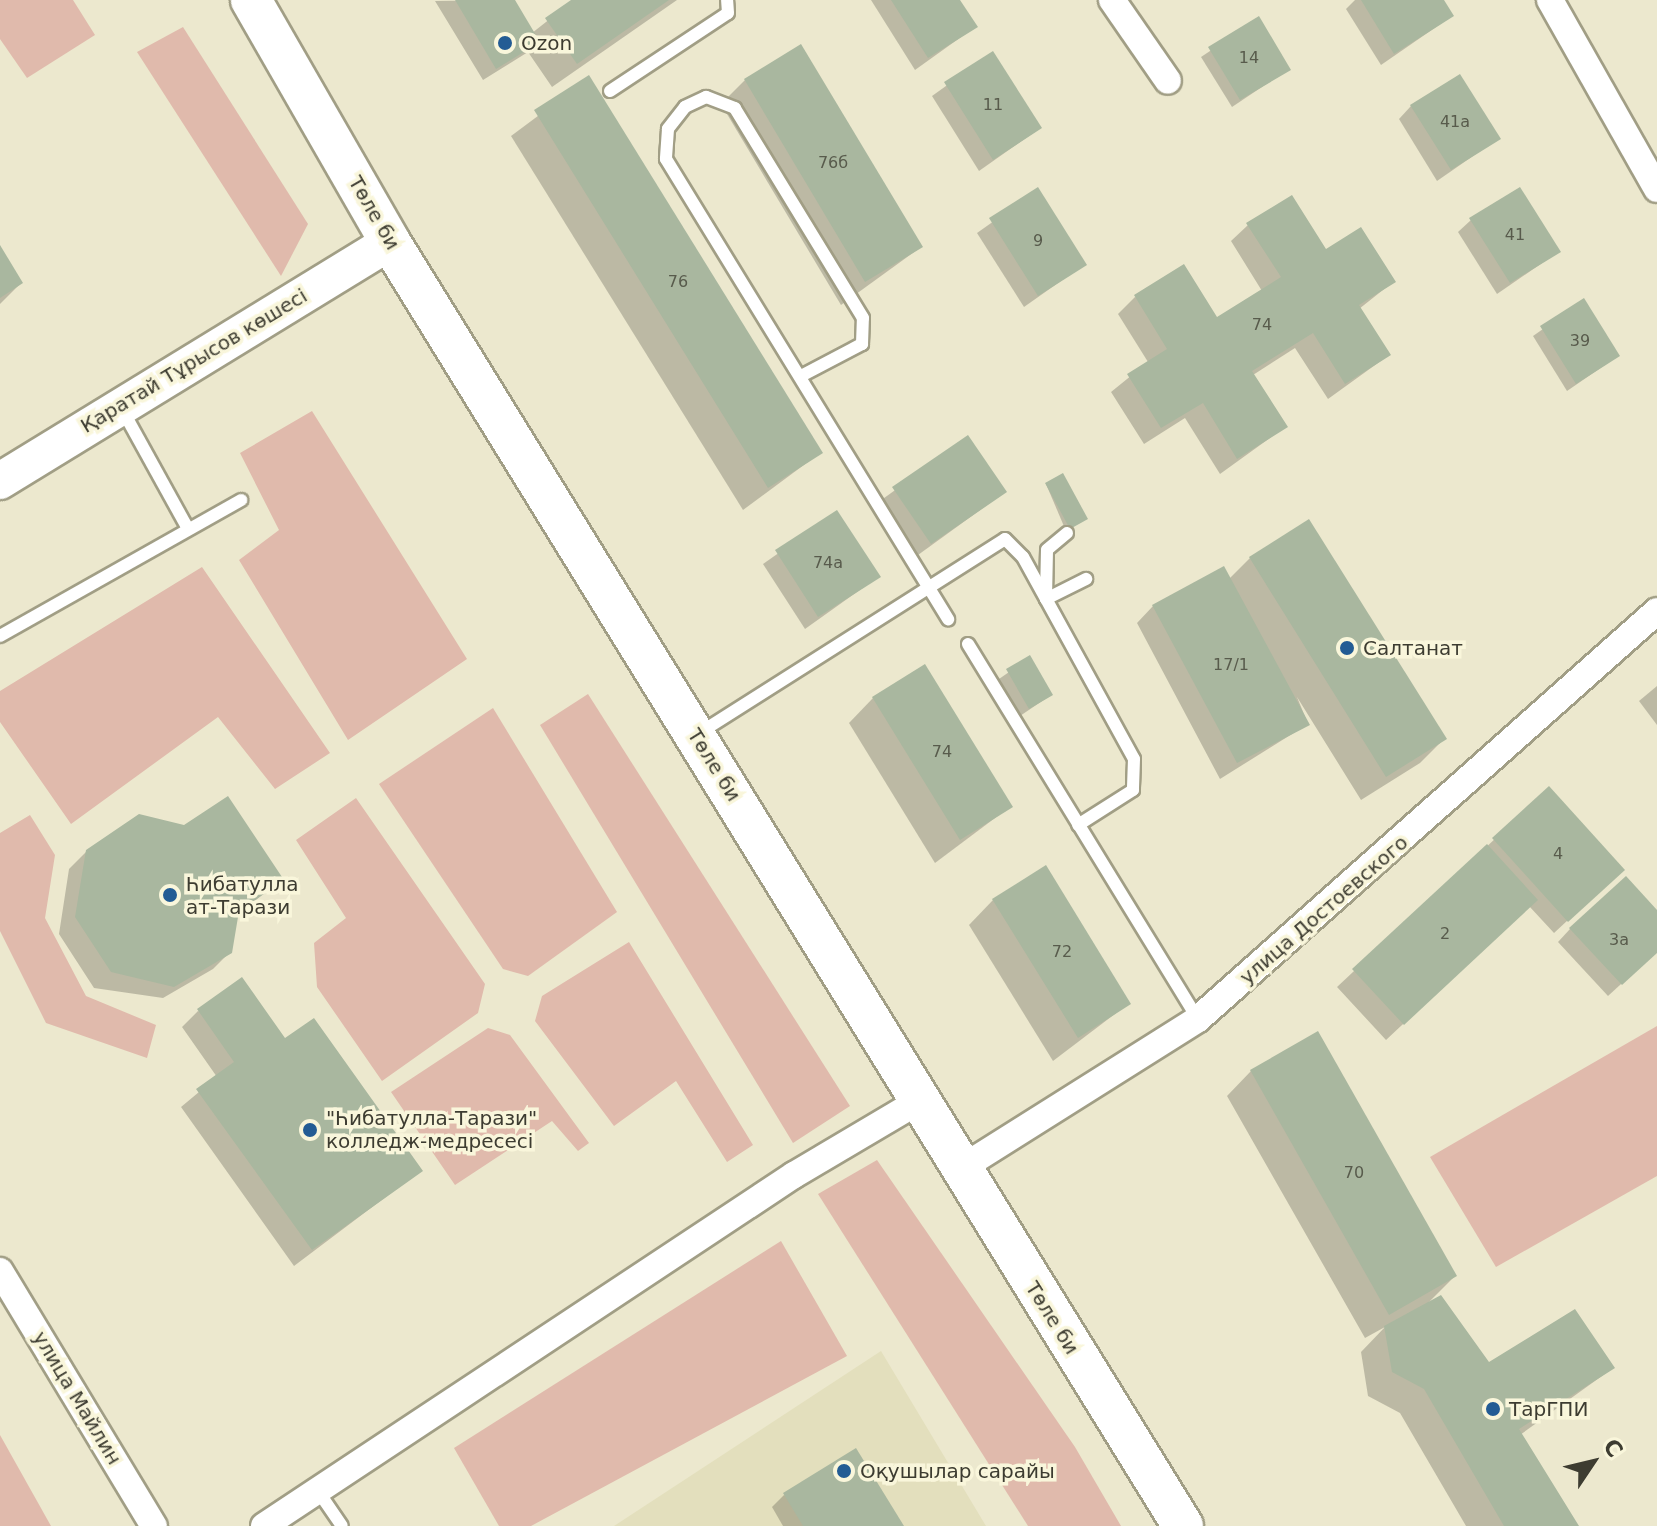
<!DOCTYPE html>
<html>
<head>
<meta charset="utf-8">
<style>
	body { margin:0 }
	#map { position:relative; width:1657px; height:1526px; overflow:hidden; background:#ece8ce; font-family:"DejaVu Sans",sans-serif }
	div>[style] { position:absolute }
	.built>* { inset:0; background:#e3dfbd }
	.green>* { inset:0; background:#e0baac }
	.shadow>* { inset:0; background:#0003 }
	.building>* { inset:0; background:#a9b79f }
	.roads { filter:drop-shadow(2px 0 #a19e85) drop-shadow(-2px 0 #a19e85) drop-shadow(0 2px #a19e85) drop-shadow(0 -2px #a19e85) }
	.service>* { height:12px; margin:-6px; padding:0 6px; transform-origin:6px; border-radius:6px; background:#fff }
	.minor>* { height:26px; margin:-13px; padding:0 13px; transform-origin:13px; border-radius:13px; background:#fff }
	.secondary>* { height:36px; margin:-18px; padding:0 18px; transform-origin:18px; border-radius:18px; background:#fff }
	.primary>* { height:40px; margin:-20px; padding:0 20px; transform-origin:20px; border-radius:20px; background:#fff }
	.dots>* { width:22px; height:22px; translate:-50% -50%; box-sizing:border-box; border:4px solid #f9f6db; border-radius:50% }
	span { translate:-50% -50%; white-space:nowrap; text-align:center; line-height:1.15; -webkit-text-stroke:7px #f9f6db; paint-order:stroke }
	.number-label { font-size:16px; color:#585b4c }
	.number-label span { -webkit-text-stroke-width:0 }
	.poi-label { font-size:20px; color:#3d3c31 }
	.left { translate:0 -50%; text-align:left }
	.street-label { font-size:20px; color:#3d3c31 }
	.north { position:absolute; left:1553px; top:1422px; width:80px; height:80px; -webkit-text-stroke:6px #f9f6db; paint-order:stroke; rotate:55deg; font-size:22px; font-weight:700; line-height:32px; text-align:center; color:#3d3c31 }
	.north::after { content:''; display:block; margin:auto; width:28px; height:36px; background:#3d3c31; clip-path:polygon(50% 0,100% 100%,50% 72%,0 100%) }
</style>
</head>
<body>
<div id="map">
	<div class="built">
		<div style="clip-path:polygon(881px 1351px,986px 1526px,614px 1526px)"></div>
	</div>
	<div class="green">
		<div style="clip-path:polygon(0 0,73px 0,95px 35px,27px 78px,0 39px)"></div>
		<div style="clip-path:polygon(183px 27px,308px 224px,281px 276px,137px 52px)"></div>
		<div style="clip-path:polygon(312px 411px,467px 659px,348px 740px,239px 560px,279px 530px,240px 453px)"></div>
		<div style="clip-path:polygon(202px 567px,330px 753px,275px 789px,218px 717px,71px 824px,0 722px,0 691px)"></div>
		<div style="clip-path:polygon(588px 694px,850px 1106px,793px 1143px,540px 725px)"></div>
		<div style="clip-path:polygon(493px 708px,617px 912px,528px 976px,503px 969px,379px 784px)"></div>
		<div style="clip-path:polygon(356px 798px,485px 984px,478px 1013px,382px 1081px,317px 987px,314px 943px,346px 918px,296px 840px)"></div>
		<div style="clip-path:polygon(30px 815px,55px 855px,45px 918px,86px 996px,156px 1025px,147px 1058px,46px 1023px,0 931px,0 833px)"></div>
		<div style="clip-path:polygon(629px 942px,753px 1145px,727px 1162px,676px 1081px,614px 1126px,535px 1021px,542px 996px)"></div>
		<div style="clip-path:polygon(1657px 1026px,1657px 1176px,1496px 1267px,1430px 1157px)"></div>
		<div style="clip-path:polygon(488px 1028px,510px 1035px,589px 1143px,578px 1151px,552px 1121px,455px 1185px,391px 1092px)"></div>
		<div style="clip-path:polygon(877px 1160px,1075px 1447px,1121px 1526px,1028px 1526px,818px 1194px)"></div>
		<div style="clip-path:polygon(781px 1241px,847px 1356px,531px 1526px,499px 1526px,454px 1448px)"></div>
		<div style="clip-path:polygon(0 1435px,51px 1526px,0 1526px)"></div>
	</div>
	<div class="shadow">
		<div style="clip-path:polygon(512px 0,532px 33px,574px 0,677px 0,552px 87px,528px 52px,483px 80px,435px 1px)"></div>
		<div style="clip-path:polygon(871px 0,958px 0,975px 27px,915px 70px)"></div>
		<div style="clip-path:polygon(1355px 0,1442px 0,1452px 16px,1381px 65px,1346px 9px)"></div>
		<div style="clip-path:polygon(1258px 19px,1289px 69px,1232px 107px,1201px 57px)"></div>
		<div style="clip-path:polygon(992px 53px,1040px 128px,979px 171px,932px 96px)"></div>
		<div style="clip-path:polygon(589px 78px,820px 453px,743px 510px,511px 136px)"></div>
		<div style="clip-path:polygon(745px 80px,921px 247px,841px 305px,721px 104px)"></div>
		<div style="clip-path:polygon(1411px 106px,1499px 138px,1437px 181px,1399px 119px)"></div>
		<div style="clip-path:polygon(1038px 190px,1085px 264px,1024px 307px,977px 233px)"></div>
		<div style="clip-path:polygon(1471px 220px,1558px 252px,1497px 294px,1458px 232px)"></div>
		<div style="clip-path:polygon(1248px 225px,1393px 282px,1359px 309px,1389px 355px,1328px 399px,1295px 348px,1253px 375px,1285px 427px,1220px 474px,1185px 418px,1144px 444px,1111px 392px,1148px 362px,1118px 314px,1135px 297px,1217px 320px,1262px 291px,1231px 241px)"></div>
		<div style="clip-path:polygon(0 249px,21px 283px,0 304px)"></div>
		<div style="clip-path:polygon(1583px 301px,1618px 356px,1567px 391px,1533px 336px)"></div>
		<div style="clip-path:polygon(967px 438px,1005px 492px,918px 555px,880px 501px)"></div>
		<div style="clip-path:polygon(1046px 484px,1085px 519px,1066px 531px)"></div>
		<div style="clip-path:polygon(837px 512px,878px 577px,805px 629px,763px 564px)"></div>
		<div style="clip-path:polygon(1250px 558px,1444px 739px,1420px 763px,1361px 800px,1297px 697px,1308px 724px,1220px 779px,1137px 623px,1153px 606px,1229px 579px)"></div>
		<div style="clip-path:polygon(1029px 658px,1051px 695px,1020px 716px,999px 679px)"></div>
		<div style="clip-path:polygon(1657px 686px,1657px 725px,1639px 701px)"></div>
		<div style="clip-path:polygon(873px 698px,1011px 806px,935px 863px,849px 723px)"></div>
		<div style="clip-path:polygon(1548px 789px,1609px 882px,1554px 933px,1529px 906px,1386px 1040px,1337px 987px)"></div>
		<div style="clip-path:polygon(87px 851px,281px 880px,236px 916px,230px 952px,213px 969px,163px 998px,94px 988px,59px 934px,69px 869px)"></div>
		<div style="clip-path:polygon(993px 900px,1128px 1004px,1053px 1061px,969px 925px)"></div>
		<div style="clip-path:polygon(1657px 913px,1657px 951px,1608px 996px,1558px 942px,1570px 929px)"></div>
		<div style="clip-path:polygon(198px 1011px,285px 1041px,420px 1171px,294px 1266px,181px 1107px,217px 1077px,182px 1027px)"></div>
		<div style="clip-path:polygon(1251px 1071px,1455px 1276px,1427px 1304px,1488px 1365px,1613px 1368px,1520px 1435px,1576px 1526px,1466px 1526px,1400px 1413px,1368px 1396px,1361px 1352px,1385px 1327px,1365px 1338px,1227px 1096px)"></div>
		<div style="clip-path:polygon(784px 1495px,902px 1526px,783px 1526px,772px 1507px)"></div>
	</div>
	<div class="building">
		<div style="clip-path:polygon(455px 0,515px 0,540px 42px,496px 69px)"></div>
		<div style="clip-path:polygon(571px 0,669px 0,577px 64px,545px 18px)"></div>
		<div style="clip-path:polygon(891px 0,960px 0,978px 27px,928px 58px)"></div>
		<div style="clip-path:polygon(1361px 0,1444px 0,1454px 16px,1394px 54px)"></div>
		<div style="clip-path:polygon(1259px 16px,1291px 70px,1240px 100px,1208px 47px)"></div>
		<div style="clip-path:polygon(801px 44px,923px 247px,865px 282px,744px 79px)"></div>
		<div style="clip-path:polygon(993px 51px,1042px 128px,993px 160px,944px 82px)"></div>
		<div style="clip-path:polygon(1460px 74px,1501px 139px,1451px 170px,1410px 105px)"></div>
		<div style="clip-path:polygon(589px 75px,823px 453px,768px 488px,534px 110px)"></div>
		<div style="clip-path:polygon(1038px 187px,1087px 265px,1038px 296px,989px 218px)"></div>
		<div style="clip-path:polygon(1520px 187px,1561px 252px,1510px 283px,1469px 218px)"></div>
		<div style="clip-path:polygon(1292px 195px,1326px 249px,1361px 227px,1396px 282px,1359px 305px,1391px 355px,1345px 384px,1313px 333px,1252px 371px,1288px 427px,1237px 459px,1203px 403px,1161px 428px,1127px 374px,1167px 349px,1134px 295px,1184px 264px,1217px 317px,1281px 277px,1246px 223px)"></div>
		<div style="clip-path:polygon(0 245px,23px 283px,0 298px)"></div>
		<div style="clip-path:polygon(1584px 298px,1620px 356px,1576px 384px,1540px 326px)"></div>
		<div style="clip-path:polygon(968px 435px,1007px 492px,931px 544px,892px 487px)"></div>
		<div style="clip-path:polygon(1063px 473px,1088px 519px,1070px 529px,1045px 483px)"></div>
		<div style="clip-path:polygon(837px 510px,881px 577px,818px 617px,775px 550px)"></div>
		<div style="clip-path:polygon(1309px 519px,1447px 739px,1386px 777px,1249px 557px)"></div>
		<div style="clip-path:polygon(1224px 566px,1310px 725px,1237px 763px,1152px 605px)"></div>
		<div style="clip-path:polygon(1030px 655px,1053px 695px,1029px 709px,1006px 669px)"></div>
		<div style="clip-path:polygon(925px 664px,1013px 807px,960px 840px,872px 697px)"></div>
		<div style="clip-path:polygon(1549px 786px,1625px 870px,1568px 922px,1492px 838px)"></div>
		<div style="clip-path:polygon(228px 796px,284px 880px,239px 911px,232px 953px,174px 987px,111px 972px,75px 917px,86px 850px,139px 814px,184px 825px)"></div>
		<div style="clip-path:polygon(1487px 844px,1538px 900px,1404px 1025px,1352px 969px)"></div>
		<div style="clip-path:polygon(1046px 865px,1131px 1004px,1078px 1038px,992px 899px)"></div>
		<div style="clip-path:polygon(1626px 876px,1657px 910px,1657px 953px,1622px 985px,1569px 928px)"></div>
		<div style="clip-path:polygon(242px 977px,285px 1038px,314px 1018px,423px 1171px,312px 1250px,196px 1089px,234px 1062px,197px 1009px)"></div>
		<div style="clip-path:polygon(1318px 1031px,1457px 1276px,1389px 1315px,1250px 1070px)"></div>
		<div style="clip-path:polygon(1441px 1295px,1489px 1362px,1575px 1309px,1615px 1368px,1519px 1429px,1579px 1526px,1504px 1526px,1424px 1389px,1392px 1372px,1384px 1326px)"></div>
		<div style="clip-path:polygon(856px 1448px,904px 1526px,803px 1526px,783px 1493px)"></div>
	</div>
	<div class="roads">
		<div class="service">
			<div style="left:610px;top:91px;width:141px;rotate:-33.5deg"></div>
			<div style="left:728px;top:13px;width:13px;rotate:-94deg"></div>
			<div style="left:801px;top:376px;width:69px;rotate:-27.7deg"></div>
			<div style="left:862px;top:344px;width:26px;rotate:-88deg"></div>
			<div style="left:863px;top:318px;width:246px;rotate:-121.4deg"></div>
			<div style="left:735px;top:108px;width:31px;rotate:-159deg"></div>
			<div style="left:706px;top:97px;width:23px;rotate:155deg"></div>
			<div style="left:685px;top:107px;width:28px;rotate:128deg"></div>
			<div style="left:668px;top:129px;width:30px;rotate:94deg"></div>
			<div style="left:666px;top:159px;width:540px;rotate:58.49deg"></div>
			<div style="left:123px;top:411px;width:132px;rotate:61.1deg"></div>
			<div style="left:1067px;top:533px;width:26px;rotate:140deg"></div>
			<div style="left:1047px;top:550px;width:49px;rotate:91.2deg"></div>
			<div style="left:1046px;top:599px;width:45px;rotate:-26.6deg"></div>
			<div style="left:0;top:636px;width:277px;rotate:-29.4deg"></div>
			<div style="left:968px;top:644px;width:440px;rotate:58.5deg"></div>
			<div style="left:701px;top:732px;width:360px;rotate:-32.4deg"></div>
			<div style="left:1005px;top:539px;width:25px;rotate:45deg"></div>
			<div style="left:1023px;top:557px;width:230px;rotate:61.2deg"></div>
			<div style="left:1134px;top:759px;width:31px;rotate:92deg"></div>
			<div style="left:1133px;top:790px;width:65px;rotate:147.5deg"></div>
			<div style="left:318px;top:1491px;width:42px;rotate:55.6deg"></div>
		</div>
		<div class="minor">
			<div style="left:1112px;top:0;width:98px;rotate:55.3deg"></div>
			<div style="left:1550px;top:0;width:217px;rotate:60.5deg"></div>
			<div style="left:960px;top:1169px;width:281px;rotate:-32.2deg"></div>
			<div style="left:1198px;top:1019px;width:614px;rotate:-41.63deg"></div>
			<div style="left:0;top:1271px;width:298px;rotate:58.9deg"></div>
			<div style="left:264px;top:1526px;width:636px;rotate:-33.52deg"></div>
			<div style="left:794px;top:1175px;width:147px;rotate:-30.6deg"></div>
		</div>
		<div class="secondary">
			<div style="left:0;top:481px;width:457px;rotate:-31.5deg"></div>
		</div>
		<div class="primary">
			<div style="left:251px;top:0;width:279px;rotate:60.1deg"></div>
			<div style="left:390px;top:242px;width:1509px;rotate:58.3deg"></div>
		</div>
	</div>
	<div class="dots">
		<div style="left:505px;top:43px;background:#235c94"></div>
		<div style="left:1347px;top:648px;background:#235c94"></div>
		<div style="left:170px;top:895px;background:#235c94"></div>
		<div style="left:310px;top:1130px;background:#235c94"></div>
		<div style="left:1493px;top:1409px;background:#235c94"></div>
		<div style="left:844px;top:1471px;background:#235c94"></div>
	</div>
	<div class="number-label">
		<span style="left:1249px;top:58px">14</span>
		<span style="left:993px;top:105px">11</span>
		<span style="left:1455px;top:122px">41а</span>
		<span style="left:833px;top:163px">76б</span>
		<span style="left:1515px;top:235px">41</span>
		<span style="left:1038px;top:241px">9</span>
		<span style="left:678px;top:282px">76</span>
		<span style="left:1262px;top:325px">74</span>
		<span style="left:1580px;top:341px">39</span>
		<span style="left:828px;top:563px">74а</span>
		<span style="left:1231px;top:665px">17/1</span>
		<span style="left:942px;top:752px">74</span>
		<span style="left:1558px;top:854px">4</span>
		<span style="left:1445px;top:934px">2</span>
		<span style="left:1619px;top:940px">3а</span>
		<span style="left:1062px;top:952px">72</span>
		<span style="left:1354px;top:1173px">70</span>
	</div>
	<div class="poi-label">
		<span class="left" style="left:521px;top:43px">Ozon</span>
		<span class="left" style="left:1363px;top:648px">Салтанат</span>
		<span class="left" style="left:186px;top:896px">Һибатулла<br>ат-Тарази</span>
		<span class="left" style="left:326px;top:1130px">"Һибатулла-Тарази"<br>колледж-медресесі</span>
		<span class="left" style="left:1509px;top:1409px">ТарГПИ</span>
		<span class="left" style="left:860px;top:1471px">Оқушылар сарайы</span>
	</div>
	<div class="street-label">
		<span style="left:374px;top:213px;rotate:60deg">Төле би</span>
		<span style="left:194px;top:361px;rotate:-31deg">Қаратай Тұрысов көшесі</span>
		<span style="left:714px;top:765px;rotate:58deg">Төле би</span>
		<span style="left:1324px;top:910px;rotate:-41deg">улица Достоевского</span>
		<span style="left:1052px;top:1318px;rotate:58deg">Төле би</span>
		<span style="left:77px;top:1398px;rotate:59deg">улица Майлин</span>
	</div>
	<div class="north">С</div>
</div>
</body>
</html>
